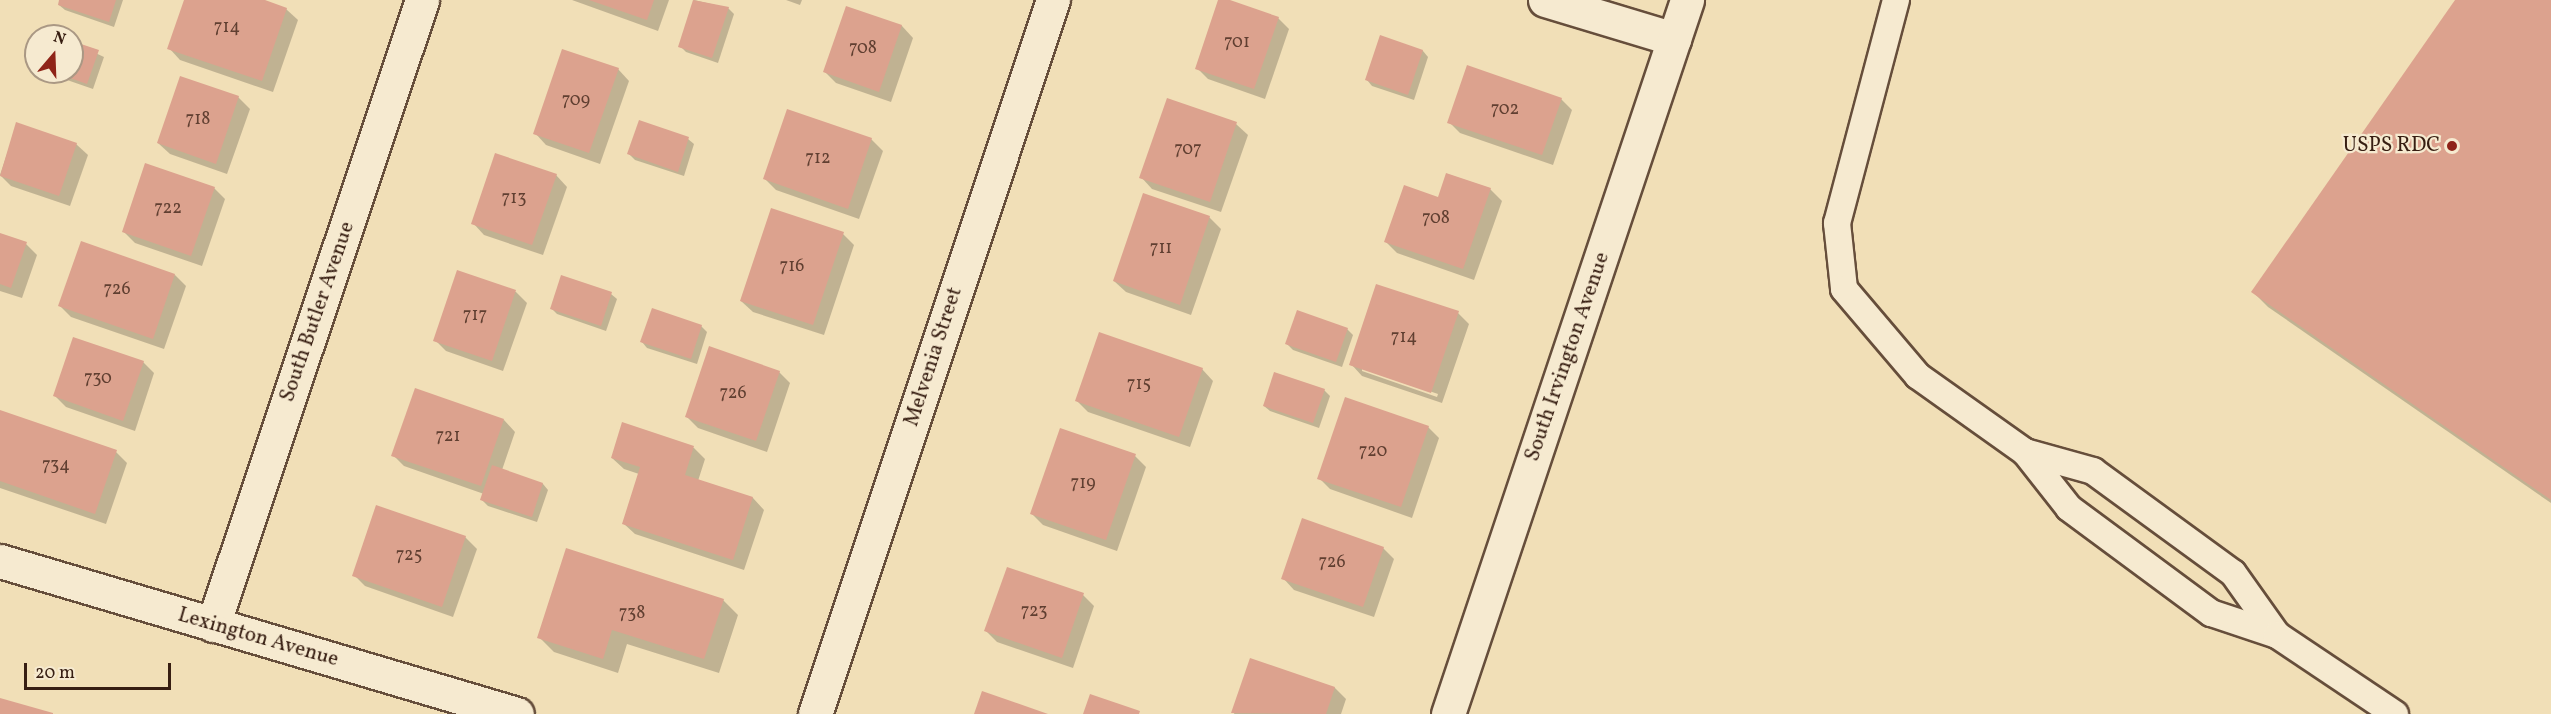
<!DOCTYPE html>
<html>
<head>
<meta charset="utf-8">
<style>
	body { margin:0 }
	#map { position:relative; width:2551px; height:714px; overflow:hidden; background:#f1dfb7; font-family:Vollkorn,serif }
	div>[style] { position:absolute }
	.shadow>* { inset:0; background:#0003 }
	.building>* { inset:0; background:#dca28e }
	.roads { filter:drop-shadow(2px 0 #664e3b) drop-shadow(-2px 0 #664e3b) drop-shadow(0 2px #664e3b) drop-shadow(0 -2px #664e3b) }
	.service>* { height:26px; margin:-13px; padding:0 13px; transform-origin:13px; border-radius:13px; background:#f6ead0 }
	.minor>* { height:33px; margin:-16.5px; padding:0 16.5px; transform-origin:16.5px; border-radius:16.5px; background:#f6ead0 }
	.dots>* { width:16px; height:16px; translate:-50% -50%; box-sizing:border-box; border:3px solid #f6ead0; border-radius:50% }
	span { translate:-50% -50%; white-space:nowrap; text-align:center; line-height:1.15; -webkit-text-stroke:4.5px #f6ead0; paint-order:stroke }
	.number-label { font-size:18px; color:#603f31 }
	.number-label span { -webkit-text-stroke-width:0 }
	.poi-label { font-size:21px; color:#371e12 }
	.right { translate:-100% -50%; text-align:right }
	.street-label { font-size:21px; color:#371e12 }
	.north { position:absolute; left:24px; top:24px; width:60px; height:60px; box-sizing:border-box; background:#f6ead0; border:2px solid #aa9884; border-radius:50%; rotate:19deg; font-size:16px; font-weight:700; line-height:24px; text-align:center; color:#371e12 }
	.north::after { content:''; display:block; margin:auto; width:21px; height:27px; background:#8f2418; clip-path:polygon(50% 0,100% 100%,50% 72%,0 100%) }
	.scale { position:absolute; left:24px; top:663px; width:147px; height:27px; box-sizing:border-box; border:3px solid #371e12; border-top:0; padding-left:8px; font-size:18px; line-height:21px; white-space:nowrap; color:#371e12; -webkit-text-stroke:4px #f6ead0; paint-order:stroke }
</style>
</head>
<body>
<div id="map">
	<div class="shadow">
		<div style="clip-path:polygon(61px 0,123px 0,114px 27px,65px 10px,59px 5px)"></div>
		<div style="clip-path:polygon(186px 0,260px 0,286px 9px,298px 20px,273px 92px,180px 60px,169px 48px)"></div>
		<div style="clip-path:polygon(572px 0,669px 0,658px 31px)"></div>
		<div style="clip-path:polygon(694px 0,728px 8px,734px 14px,718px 63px,686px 52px,680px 46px)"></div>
		<div style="clip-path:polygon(786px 0,802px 0,800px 5px)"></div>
		<div style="clip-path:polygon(1220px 0,1278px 18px,1289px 29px,1265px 99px,1208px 79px,1197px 68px)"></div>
		<div style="clip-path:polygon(2457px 0,2551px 0,2551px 503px,2268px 307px,2253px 292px)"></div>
		<div style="clip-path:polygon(847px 8px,902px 26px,913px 38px,891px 102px,836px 83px,825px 72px)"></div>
		<div style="clip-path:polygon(1381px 37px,1423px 51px,1428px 57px,1414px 100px,1372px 86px,1367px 80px)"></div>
		<div style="clip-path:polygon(72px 42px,104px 57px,93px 89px,44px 72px,72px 72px)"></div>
		<div style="clip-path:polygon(618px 69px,629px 81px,600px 164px,546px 145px,535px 133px)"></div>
		<div style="clip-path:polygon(238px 97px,250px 109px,227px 174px,170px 154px,158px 143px)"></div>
		<div style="clip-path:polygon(1561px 99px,1572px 110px,1553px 165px,1460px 133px,1449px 122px)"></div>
		<div style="clip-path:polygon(17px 124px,76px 144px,88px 155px,70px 206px,11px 186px,0 175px)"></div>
		<div style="clip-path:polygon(1236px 124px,1248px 135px,1221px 212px,1152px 189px,1141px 177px)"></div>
		<div style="clip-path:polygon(688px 139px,694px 144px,684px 176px,635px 160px,629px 154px)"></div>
		<div style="clip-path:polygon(871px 139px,883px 151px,859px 219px,776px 190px,765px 179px)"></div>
		<div style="clip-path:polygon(556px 175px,567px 187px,543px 255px,484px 235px,473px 223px)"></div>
		<div style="clip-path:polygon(214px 188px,225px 199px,202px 266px,135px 243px,123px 231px)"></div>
		<div style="clip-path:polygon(1490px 189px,1502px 201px,1474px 280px,1397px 253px,1386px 242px)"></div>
		<div style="clip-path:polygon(1209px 217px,1221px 229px,1191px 315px,1126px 292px,1114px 281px)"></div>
		<div style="clip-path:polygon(843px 234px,854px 245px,824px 335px,753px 312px,741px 301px)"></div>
		<div style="clip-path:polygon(0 235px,26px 244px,37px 255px,22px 298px,0 291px)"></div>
		<div style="clip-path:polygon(458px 272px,516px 292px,527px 303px,503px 371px,446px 351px,435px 340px)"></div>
		<div style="clip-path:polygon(175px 275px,186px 286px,164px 349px,71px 317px,60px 306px)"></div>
		<div style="clip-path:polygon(611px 294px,617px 299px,606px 331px,557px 314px,551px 308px)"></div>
		<div style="clip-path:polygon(evenodd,1458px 313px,1469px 324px,1442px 403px,1362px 376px,1351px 364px,1458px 313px,1362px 368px,1438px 394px,1437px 397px,1362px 371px,1362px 368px)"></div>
		<div style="clip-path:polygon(701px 326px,707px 332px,697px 364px,647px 348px,642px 342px)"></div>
		<div style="clip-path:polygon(1347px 329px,1353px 335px,1342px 367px,1293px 350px,1287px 344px)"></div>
		<div style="clip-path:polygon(143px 362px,154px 373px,135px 431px,66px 407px,55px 396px)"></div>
		<div style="clip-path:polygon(1202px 369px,1213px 381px,1190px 447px,1088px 412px,1077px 401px)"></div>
		<div style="clip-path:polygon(779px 372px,790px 383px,767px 452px,698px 428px,687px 417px)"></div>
		<div style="clip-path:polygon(1324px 390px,1330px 396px,1319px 428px,1270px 411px,1264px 406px)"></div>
		<div style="clip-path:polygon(0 412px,116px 452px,127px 463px,106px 524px,0 488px)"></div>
		<div style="clip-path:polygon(504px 420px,515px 432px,502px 470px,543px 484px,548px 490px,537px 522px,488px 506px,482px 500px,484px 494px,404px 466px,393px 455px)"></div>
		<div style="clip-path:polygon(623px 424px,694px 448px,705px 459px,698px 481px,753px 498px,764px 510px,744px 570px,635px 534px,623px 523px,639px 474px,624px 469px,612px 458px)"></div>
		<div style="clip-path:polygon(1428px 427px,1439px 438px,1412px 518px,1330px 489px,1319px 478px)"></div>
		<div style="clip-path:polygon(1135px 456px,1146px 467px,1117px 551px,1043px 525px,1032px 514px)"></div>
		<div style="clip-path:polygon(465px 537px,477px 549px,453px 617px,365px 586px,354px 575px)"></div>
		<div style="clip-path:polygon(1383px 548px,1394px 559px,1374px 617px,1294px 590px,1283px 578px)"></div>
		<div style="clip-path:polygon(1083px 595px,1094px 606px,1073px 668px,997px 642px,986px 631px)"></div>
		<div style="clip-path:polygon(723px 600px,738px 615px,719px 673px,627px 644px,618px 673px,554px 652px,539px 637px)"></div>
		<div style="clip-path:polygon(1251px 660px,1335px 688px,1346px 699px,1341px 714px,1234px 714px)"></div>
	</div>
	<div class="building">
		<div style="clip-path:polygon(59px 0,116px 0,109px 22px,58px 5px)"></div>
		<div style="clip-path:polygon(184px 0,265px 0,287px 8px,262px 81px,167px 49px)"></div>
		<div style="clip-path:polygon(589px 0,654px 0,647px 20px)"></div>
		<div style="clip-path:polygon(693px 0,729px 7px,712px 58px,678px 47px)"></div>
		<div style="clip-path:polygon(1218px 0,1230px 0,1279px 17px,1254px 89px,1195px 69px)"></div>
		<div style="clip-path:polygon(2455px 0,2551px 0,2551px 500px,2251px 292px)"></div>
		<div style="clip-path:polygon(846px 6px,902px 25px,879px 92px,823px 72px)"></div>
		<div style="clip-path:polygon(1380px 35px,1423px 50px,1408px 95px,1365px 80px)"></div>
		<div style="clip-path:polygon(72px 41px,99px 50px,87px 84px,53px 72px,72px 72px)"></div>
		<div style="clip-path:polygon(562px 49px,619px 68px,589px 153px,533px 134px)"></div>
		<div style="clip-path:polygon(1467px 65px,1562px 98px,1542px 155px,1447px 123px)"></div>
		<div style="clip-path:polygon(180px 76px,239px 96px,216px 164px,157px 143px)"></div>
		<div style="clip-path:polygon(1167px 98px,1237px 122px,1210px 202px,1139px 178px)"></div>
		<div style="clip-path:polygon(787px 109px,872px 138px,848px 209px,763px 179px)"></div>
		<div style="clip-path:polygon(639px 120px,689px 137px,678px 172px,627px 154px)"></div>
		<div style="clip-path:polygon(16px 122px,77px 143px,59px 196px,0 176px)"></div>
		<div style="clip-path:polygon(495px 153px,557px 174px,532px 245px,471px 224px)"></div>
		<div style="clip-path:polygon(145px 163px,215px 187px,191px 256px,122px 232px)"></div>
		<div style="clip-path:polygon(1446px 173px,1491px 188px,1463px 269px,1384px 242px,1404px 185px,1438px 197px)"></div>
		<div style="clip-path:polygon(1143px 193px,1210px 216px,1180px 305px,1113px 281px)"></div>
		<div style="clip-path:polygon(771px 208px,844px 232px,813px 325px,740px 301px)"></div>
		<div style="clip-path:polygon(0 233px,27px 242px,11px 288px,0 284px)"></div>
		<div style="clip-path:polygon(81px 241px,175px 274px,153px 339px,58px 306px)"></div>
		<div style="clip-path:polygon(457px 270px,516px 290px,492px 361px,433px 341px)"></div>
		<div style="clip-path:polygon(561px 275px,612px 292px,601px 326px,550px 309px)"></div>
		<div style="clip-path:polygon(1376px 284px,1459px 311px,1431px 393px,1349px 365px)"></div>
		<div style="clip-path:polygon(652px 308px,702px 325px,691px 359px,640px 342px)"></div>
		<div style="clip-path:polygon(1297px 310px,1348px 328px,1336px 362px,1285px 344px)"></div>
		<div style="clip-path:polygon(1099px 332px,1203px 368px,1179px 437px,1075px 401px)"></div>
		<div style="clip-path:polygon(73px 337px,144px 361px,123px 421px,53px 396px)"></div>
		<div style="clip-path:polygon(709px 346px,780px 371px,756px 441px,685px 417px)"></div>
		<div style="clip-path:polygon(1274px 372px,1325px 389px,1313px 423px,1263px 406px)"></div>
		<div style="clip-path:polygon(415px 388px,504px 419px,481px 486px,391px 456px)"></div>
		<div style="clip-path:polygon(1345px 397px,1429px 426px,1401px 507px,1317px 479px)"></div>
		<div style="clip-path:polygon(0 410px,117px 450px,95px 514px,0 481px)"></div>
		<div style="clip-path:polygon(622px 422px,694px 446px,685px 475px,753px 497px,733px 560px,622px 524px,640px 467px,611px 458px)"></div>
		<div style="clip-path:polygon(1060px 428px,1136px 454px,1106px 540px,1030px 514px)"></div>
		<div style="clip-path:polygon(492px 465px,543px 483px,532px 517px,480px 500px)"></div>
		<div style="clip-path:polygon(376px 505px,466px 536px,442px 607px,352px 576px)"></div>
		<div style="clip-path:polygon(1302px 518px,1384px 547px,1363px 607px,1281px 579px)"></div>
		<div style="clip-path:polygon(566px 548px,724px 599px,704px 659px,612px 630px,603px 659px,537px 638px)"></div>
		<div style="clip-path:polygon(1007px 567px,1084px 593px,1062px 658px,984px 631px)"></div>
		<div style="clip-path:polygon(1250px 658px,1335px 687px,1326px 714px,1231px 713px)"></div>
		<div style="clip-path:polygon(982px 691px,1048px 714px,974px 714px)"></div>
		<div style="clip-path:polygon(1090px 694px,1140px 711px,1139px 714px,1083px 714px)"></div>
		<div style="clip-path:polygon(0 698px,53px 713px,53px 714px,0 714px)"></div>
	</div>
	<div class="roads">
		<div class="service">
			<div style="left:1896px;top:0;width:231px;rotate:104.8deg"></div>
			<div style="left:1837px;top:223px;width:66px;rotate:83.9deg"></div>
			<div style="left:1844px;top:289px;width:114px;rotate:49.6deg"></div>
			<div style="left:1918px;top:376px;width:131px;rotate:35.4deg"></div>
			<div style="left:2025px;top:452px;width:71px;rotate:15.6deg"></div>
			<div style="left:2093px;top:471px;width:173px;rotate:36.1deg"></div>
			<div style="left:2233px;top:573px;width:76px;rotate:54.6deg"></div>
			<div style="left:2025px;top:452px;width:71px;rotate:51.8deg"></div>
			<div style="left:2069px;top:508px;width:177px;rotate:36.5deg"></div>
			<div style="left:2211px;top:613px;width:70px;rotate:18.4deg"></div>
			<div style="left:2277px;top:635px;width:142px;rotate:33.8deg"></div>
		</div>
		<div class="minor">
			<div style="left:1545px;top:0;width:135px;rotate:16.8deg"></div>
			<div style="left:0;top:561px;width:539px;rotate:16.49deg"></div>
			<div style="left:213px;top:625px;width:659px;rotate:-71.51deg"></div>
			<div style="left:815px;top:714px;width:753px;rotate:-71.57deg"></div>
			<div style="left:1448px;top:714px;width:753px;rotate:-71.49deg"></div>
		</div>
	</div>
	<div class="dots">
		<div style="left:2452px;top:146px;background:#8f2418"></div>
	</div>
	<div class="number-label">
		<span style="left:227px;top:28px">714</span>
		<span style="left:1237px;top:43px">701</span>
		<span style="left:863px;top:49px">708</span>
		<span style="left:576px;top:101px">709</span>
		<span style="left:1505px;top:110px">702</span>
		<span style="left:198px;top:120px">718</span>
		<span style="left:1188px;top:150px">707</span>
		<span style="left:818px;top:159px">712</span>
		<span style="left:514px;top:199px">713</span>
		<span style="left:168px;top:209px">722</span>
		<span style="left:1436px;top:219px">708</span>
		<span style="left:1161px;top:249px">711</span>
		<span style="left:792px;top:267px">716</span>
		<span style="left:117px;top:290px">726</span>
		<span style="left:475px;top:316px">717</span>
		<span style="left:1404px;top:338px">714</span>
		<span style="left:98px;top:379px">730</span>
		<span style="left:1139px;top:385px">715</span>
		<span style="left:733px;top:394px">726</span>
		<span style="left:448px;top:437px">721</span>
		<span style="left:1373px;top:452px">720</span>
		<span style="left:56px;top:466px">734</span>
		<span style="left:1083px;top:484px">719</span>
		<span style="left:409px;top:556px">725</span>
		<span style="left:1332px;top:563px">726</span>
		<span style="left:1034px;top:612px">723</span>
		<span style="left:632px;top:614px">738</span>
	</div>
	<div class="poi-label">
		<span class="right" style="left:2440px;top:146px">USPS RDC</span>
	</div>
	<div class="street-label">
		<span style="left:318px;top:312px;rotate:-71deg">South Butler Avenue</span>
		<span style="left:934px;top:357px;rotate:-72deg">Melvenia Street</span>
		<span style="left:1568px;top:357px;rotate:-71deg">South Irvington Avenue</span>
		<span style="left:258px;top:638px;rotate:16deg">Lexington Avenue</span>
	</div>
	<div class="north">N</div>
	<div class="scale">20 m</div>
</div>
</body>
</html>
